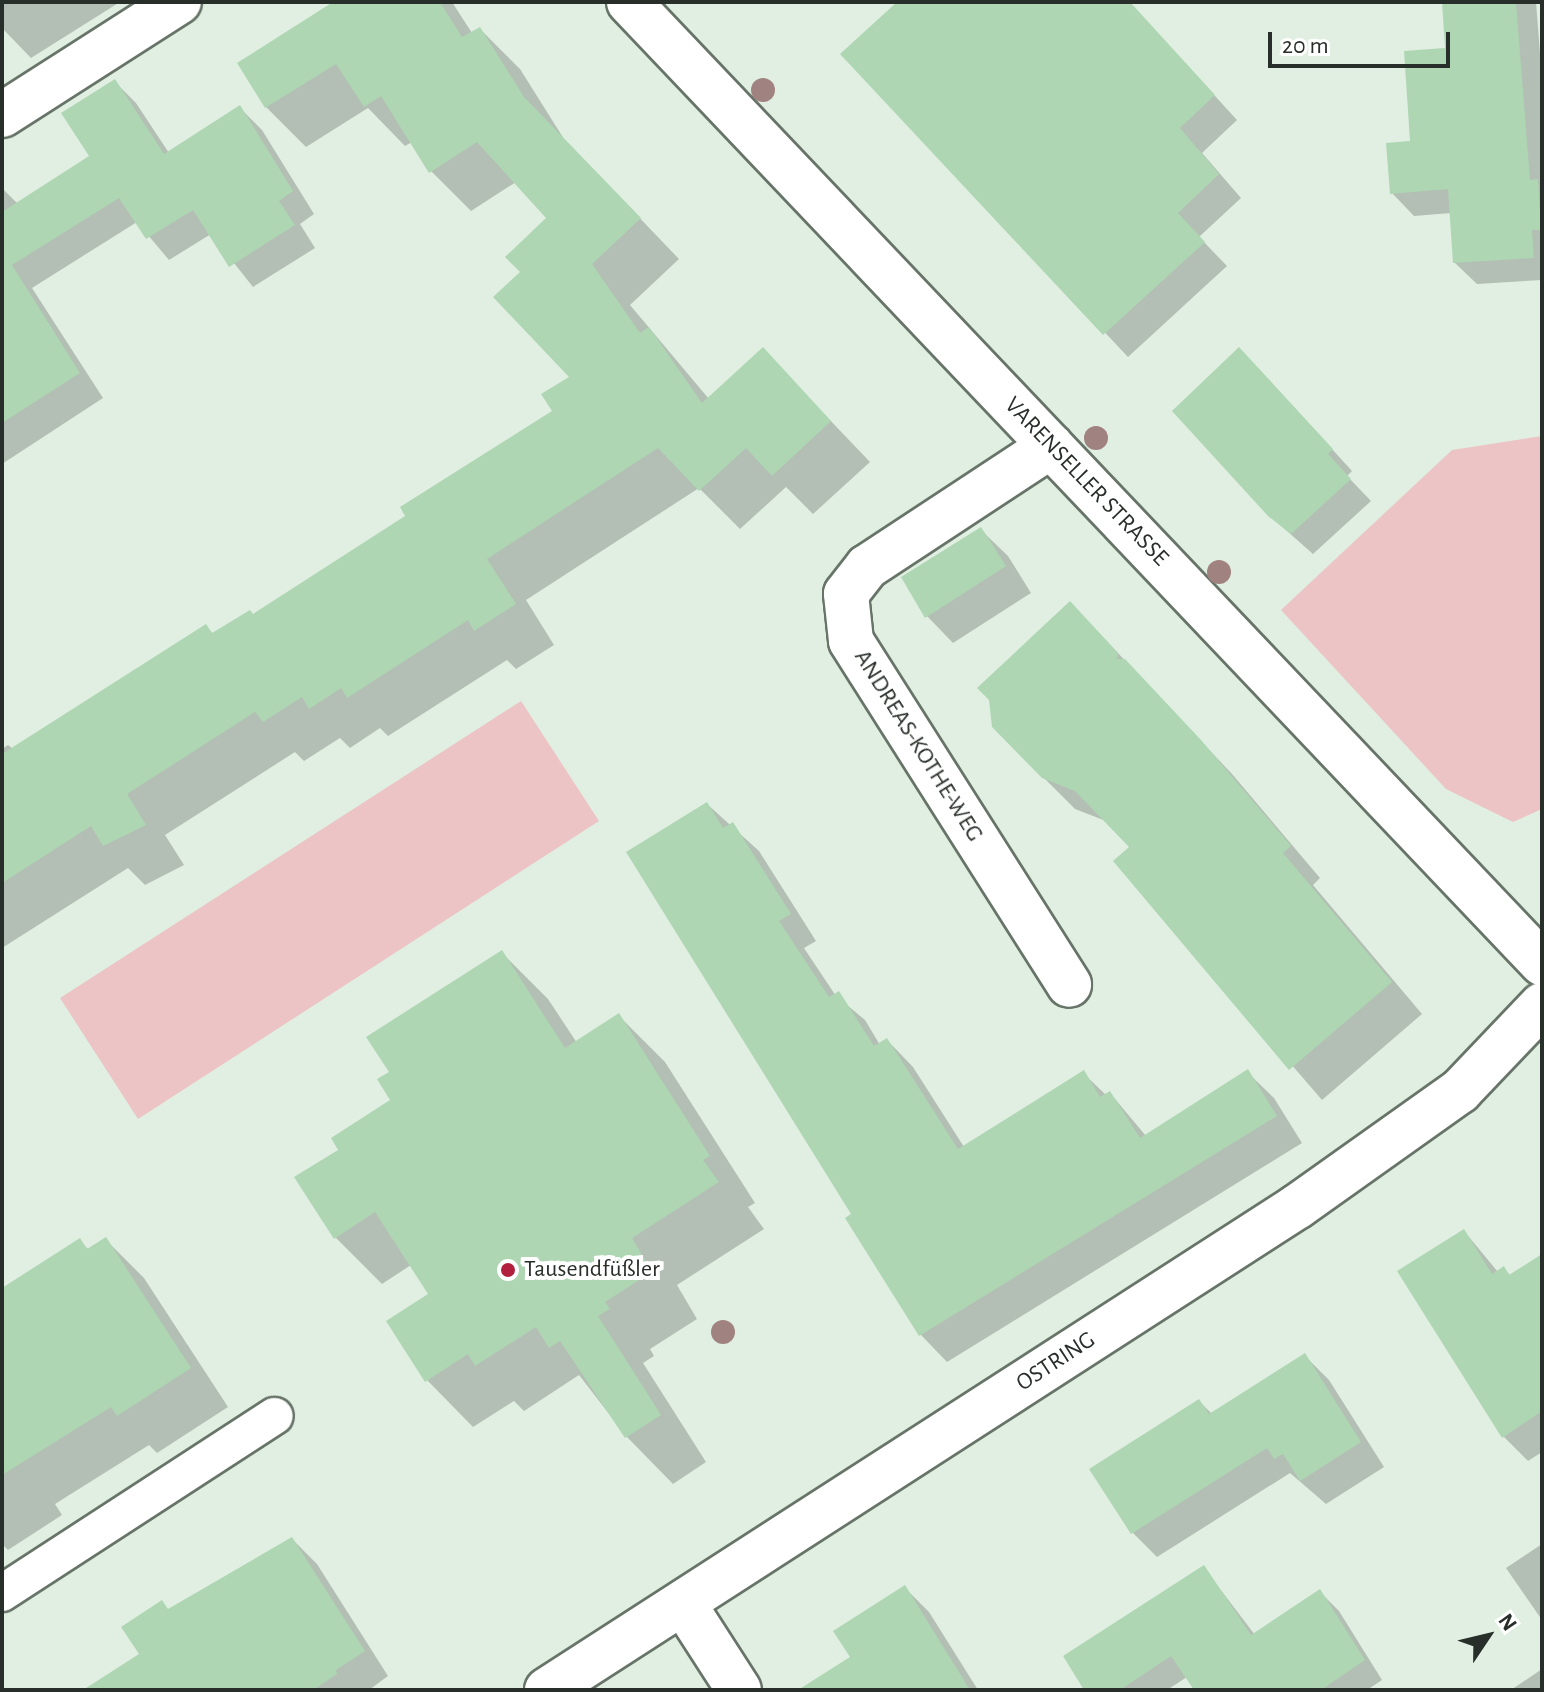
<!DOCTYPE html>
<html>
<head>
<meta charset="utf-8">
<style>
	body { margin:0 }
	#map { position:relative; width:1544px; height:1692px; overflow:hidden; background:#e0efe1; font-family:"Alegreya Sans",sans-serif }
	div>[style] { position:absolute }
	.green>* { inset:0; background:#ecc4c5 }
	.shadow>* { inset:0; background:#0003 }
	.building>* { inset:0; background:#aed6b3 }
	.roads { filter:drop-shadow(2px 0 #677468) drop-shadow(-2px 0 #677468) drop-shadow(0 2px #677468) drop-shadow(0 -2px #677468) }
	.lane>* { height:36px; margin:-18px; padding:0 18px; transform-origin:18px; border-radius:18px; background:#fff }
	.street>* { height:44px; margin:-22px; padding:0 22px; transform-origin:22px; border-radius:22px; background:#fff }
	.secondary>* { height:44px; margin:-22px; padding:0 22px; transform-origin:22px; border-radius:22px; background:#fff }
	.trees>* { width:24px; height:24px; margin:-12px; border-radius:50%; background:#a08380 }
	.dots>* { width:22px; height:22px; translate:-50% -50%; box-sizing:border-box; border:4px solid #fff; border-radius:50% }
	span { translate:-50% -50%; white-space:nowrap; text-align:center; line-height:1.15; -webkit-text-stroke:8px #fff; paint-order:stroke }
	.street-label { font-size:24px; color:#282e29 }
	.poi-label { font-size:24px; color:#282e29 }
	.left { translate:0 -50%; text-align:left }
	.frame { position:absolute; inset:0; border:4px solid #282e29; pointer-events:none }
	.north { position:absolute; left:1448px; top:1596px; width:80px; height:80px; -webkit-text-stroke:6px #fff; paint-order:stroke; rotate:55deg; font-size:22px; font-weight:700; line-height:32px; text-align:center; color:#282e29 }
	.north::after { content:''; display:block; margin:auto; width:28px; height:36px; background:#282e29; clip-path:polygon(50% 0,100% 100%,50% 72%,0 100%) }
	.scale { position:absolute; left:1268px; top:32px; width:182px; height:36px; box-sizing:border-box; border:4px solid #282e29; border-top:0; padding-left:10px; font-size:24px; line-height:28px; white-space:nowrap; color:#282e29; -webkit-text-stroke:6px #fff; paint-order:stroke }
</style>
</head>
<body>
<div id="map">
	<div class="green">
		<div style="clip-path:polygon(1542px 436px,1542px 809px,1513px 822px,1446px 789px,1281px 610px,1452px 450px)"></div>
		<div style="clip-path:polygon(521px 701px,599px 821px,138px 1119px,60px 998px)"></div>
	</div>
	<div class="shadow">
		<div style="clip-path:polygon(2px 2px,120px 2px,31px 58px,2px 28px)"></div>
		<div style="clip-path:polygon(336px 2px,452px 2px,472px 33px,480px 29px,520px 69px,564px 139px,679px 259px,630px 305px,709px 399px,763px 350px,870px 462px,813px 514px,786px 487px,740px 529px,699px 488px,526px 600px,554px 645px,516px 669px,507px 660px,388px 736px,380px 728px,350px 748px,340px 738px,304px 761px,295px 752px,165px 835px,184px 865px,145px 885px,128px 868px,2px 948px,2px 749px,8px 745px,13px 749px,206px 626px,214px 635px,253px 616px,408px 516px,555px 411px,572px 378px,522px 272px,549px 218px,516px 182px,471px 211px,431px 171px,412px 142px,405px 146px,368px 108px,306px 147px,266px 107px,240px 64px)"></div>
		<div style="clip-path:polygon(900px 2px,1129px 2px,1237px 120px,1202px 153px,1241px 198px,1199px 237px,1227px 266px,1128px 357px,843px 54px)"></div>
		<div style="clip-path:polygon(1444px 2px,1536px 2px,1542px 79px,1542px 280px,1477px 284px,1454px 262px,1451px 213px,1414px 216px,1392px 193px,1447px 50px)"></div>
		<div style="clip-path:polygon(114px 81px,136px 103px,169px 153px,240px 108px,262px 130px,314px 214px,300px 224px,315px 248px,253px 287px,211px 234px,169px 260px,137px 222px,32px 288px,103px 398px,2px 464px,2px 188px,18px 204px,92px 157px)"></div>
		<div style="clip-path:polygon(1260px 370px,1352px 471px,1347px 476px,1371px 501px,1313px 554px,1269px 515px)"></div>
		<div style="clip-path:polygon(981px 530px,1008px 556px,1031px 593px,953px 643px,927px 616px)"></div>
		<div style="clip-path:polygon(1101px 635px,1232px 774px,1320px 878px,1313px 885px,1422px 1014px,1322px 1100px,1116px 861px,1132px 847px,1106px 821px,1075px 809px,1043px 777px)"></div>
		<div style="clip-path:polygon(707px 804px,759px 851px,816px 941px,804px 948px,836px 996px,865px 1020px,880px 1045px,887px 1040px,913px 1067px,964px 1147px,1083px 1073px,1106px 1095px,1110px 1093px,1146px 1136px,1247px 1072px,1274px 1098px,1302px 1143px,947px 1362px,921px 1335px,848px 1219px,854px 1215px)"></div>
		<div style="clip-path:polygon(502px 953px,548px 999px,577px 1043px,619px 1016px,665px 1062px,755px 1203px,748px 1207px,764px 1229px,677px 1285px,697px 1319px,650px 1349px,654px 1356px,643px 1363px,706px 1462px,673px 1484px,627px 1437px,579px 1375px,524px 1411px,514px 1401px,473px 1427px,427px 1380px,430px 1294px,411px 1265px,382px 1284px,335px 1237px,341px 1151px,393px 1101px,392px 1072px)"></div>
		<div style="clip-path:polygon(1464px 1231px,1498px 1272px,1504px 1269px,1511px 1276px,1542px 1256px,1542px 1452px,1528px 1461px,1504px 1437px)"></div>
		<div style="clip-path:polygon(79px 1240px,89px 1250px,106px 1240px,144px 1278px,228px 1407px,157px 1453px,149px 1445px,55px 1504px,62px 1515px,8px 1550px,2px 1544px,2px 1304px)"></div>
		<div style="clip-path:polygon(1305px 1356px,1329px 1380px,1384px 1467px,1326px 1504px,1290px 1473px,1157px 1557px,1133px 1533px,1199px 1401px,1212px 1414px)"></div>
		<div style="clip-path:polygon(292px 1539px,317px 1564px,388px 1676px,369px 1690px,87px 1690px,142px 1654px,170px 1611px)"></div>
		<div style="clip-path:polygon(1542px 1544px,1542px 1620px,1506px 1568px)"></div>
		<div style="clip-path:polygon(1204px 1568px,1255px 1635px,1320px 1592px,1339px 1611px,1382px 1680px,1367px 1690px,1196px 1690px,1187px 1677px,1167px 1690px,1087px 1690px)"></div>
		<div style="clip-path:polygon(905px 1588px,929px 1612px,978px 1690px,874px 1690px)"></div>
		<div style="clip-path:polygon(1542px 1669px,1542px 1690px,1511px 1690px)"></div>
	</div>
	<div class="building">
		<div style="clip-path:polygon(333px 2px,440px 2px,462px 37px,480px 27px,524px 97px,641px 218px,592px 264px,640px 333px,649px 327px,702px 403px,763px 347px,831px 421px,772px 476px,746px 448px,699px 491px,658px 448px,487px 559px,516px 604px,474px 631px,468px 620px,347px 698px,341px 688px,309px 709px,302px 697px,263px 722px,255px 712px,127px 794px,146px 825px,103px 846px,91px 826px,2px 883px,2px 754px,206px 624px,212px 633px,250px 610px,253px 614px,405px 516px,400px 507px,552px 411px,541px 394px,569px 377px,493px 297px,520px 272px,505px 257px,546px 218px,477px 142px,429px 173px,381px 96px,364px 107px,336px 64px,265px 108px,237px 63px)"></div>
		<div style="clip-path:polygon(897px 2px,1130px 2px,1215px 95px,1180px 128px,1219px 174px,1178px 213px,1205px 242px,1103px 335px,840px 54px)"></div>
		<div style="clip-path:polygon(1442px 2px,1516px 2px,1530px 180px,1538px 179px,1541px 230px,1532px 230px,1534px 258px,1453px 263px,1448px 189px,1390px 194px,1386px 143px,1410px 141px,1404px 51px,1445px 48px)"></div>
		<div style="clip-path:polygon(115px 79px,164px 154px,240px 105px,293px 191px,279px 201px,295px 225px,229px 267px,193px 210px,146px 239px,119px 198px,12px 265px,80px 373px,2px 423px,2px 212px,89px 156px,61px 113px)"></div>
		<div style="clip-path:polygon(1239px 347px,1333px 449px,1328px 454px,1351px 479px,1291px 534px,1268px 516px,1172px 411px)"></div>
		<div style="clip-path:polygon(981px 527px,1006px 566px,925px 618px,901px 577px)"></div>
		<div style="clip-path:polygon(1070px 601px,1118px 653px,1117px 659px,1125px 659px,1201px 740px,1291px 846px,1283px 853px,1392px 982px,1289px 1070px,1113px 861px,1129px 847px,1075px 791px,1042px 778px,992px 727px,989px 700px,977px 688px)"></div>
		<div style="clip-path:polygon(707px 802px,723px 828px,733px 822px,791px 914px,779px 921px,829px 997px,839px 991px,874px 1046px,887px 1038px,958px 1149px,1084px 1070px,1100px 1097px,1110px 1091px,1140px 1138px,1248px 1069px,1277px 1116px,919px 1336px,845px 1218px,851px 1214px,626px 852px)"></div>
		<div style="clip-path:polygon(502px 950px,565px 1048px,619px 1013px,710px 1156px,703px 1160px,719px 1182px,632px 1238px,652px 1272px,605px 1302px,610px 1309px,598px 1316px,661px 1415px,625px 1438px,560px 1341px,549px 1348px,536px 1327px,475px 1366px,468px 1354px,425px 1382px,386px 1321px,428px 1294px,375px 1212px,334px 1239px,294px 1177px,338px 1150px,331px 1138px,390px 1100px,377px 1079px,389px 1072px,366px 1037px)"></div>
		<div style="clip-path:polygon(1464px 1229px,1492px 1274px,1504px 1266px,1509px 1275px,1542px 1254px,1542px 1411px,1502px 1438px,1397px 1271px)"></div>
		<div style="clip-path:polygon(106px 1237px,191px 1368px,117px 1416px,111px 1407px,2px 1475px,2px 1288px,80px 1238px,87px 1249px)"></div>
		<div style="clip-path:polygon(1305px 1353px,1361px 1442px,1300px 1481px,1283px 1454px,1274px 1459px,1267px 1448px,1131px 1534px,1089px 1469px,1199px 1399px,1209px 1414px)"></div>
		<div style="clip-path:polygon(292px 1537px,365px 1651px,336px 1670px,337px 1674px,313px 1690px,83px 1690px,139px 1654px,121px 1627px,162px 1600px,168px 1609px)"></div>
		<div style="clip-path:polygon(1204px 1565px,1251px 1635px,1320px 1589px,1365px 1660px,1321px 1690px,1194px 1690px,1171px 1656px,1120px 1690px,1084px 1690px,1063px 1656px)"></div>
		<div style="clip-path:polygon(905px 1585px,970px 1690px,798px 1690px,850px 1657px,833px 1631px)"></div>
	</div>
	<div class="roads">
		<div class="lane">
			<div style="left:2px;top:1593px;width:325px;rotate:-33deg"></div>
		</div>
		<div class="street">
			<div style="left:629px;top:2px;width:1326px;rotate:46.47deg"></div>
			<div style="left:2px;top:115px;width:210px;rotate:-32.6deg"></div>
			<div style="left:1051px;top:446px;width:220px;rotate:146.7deg"></div>
			<div style="left:867px;top:567px;width:34px;rotate:128deg"></div>
			<div style="left:846px;top:594px;width:47px;rotate:83.9deg"></div>
			<div style="left:851px;top:641px;width:407px;rotate:57.6deg"></div>
			<div style="left:683px;top:1603px;width:103px;rotate:57.2deg"></div>
		</div>
		<div class="secondary">
			<div style="left:547px;top:1690px;width:893px;rotate:-32.8deg"></div>
			<div style="left:1298px;top:1206px;width:199px;rotate:-35.4deg"></div>
			<div style="left:1460px;top:1091px;width:119px;rotate:-46.4deg"></div>
		</div>
	</div>
	<div class="trees">
		<div style="left:763px;top:90px"></div>
		<div style="left:1096px;top:438px"></div>
		<div style="left:1219px;top:572px"></div>
		<div style="left:723px;top:1332px"></div>
	</div>
	<div class="dots">
		<div style="left:508px;top:1270px;background:#b2203f"></div>
	</div>
	<div class="street-label">
		<span style="left:1086px;top:482px;rotate:46deg">VARENSELLER STRASSE</span>
		<span style="left:918px;top:746px;rotate:58deg">ANDREAS-KOTHE-WEG</span>
		<span style="left:1056px;top:1362px;rotate:-33deg">OSTRING</span>
	</div>
	<div class="poi-label">
		<span class="left" style="left:524px;top:1270px">Tausendfüßler</span>
	</div>
	<div class="frame"></div>
	<div class="north">N</div>
	<div class="scale">20 m</div>
</div>
</body>
</html>
